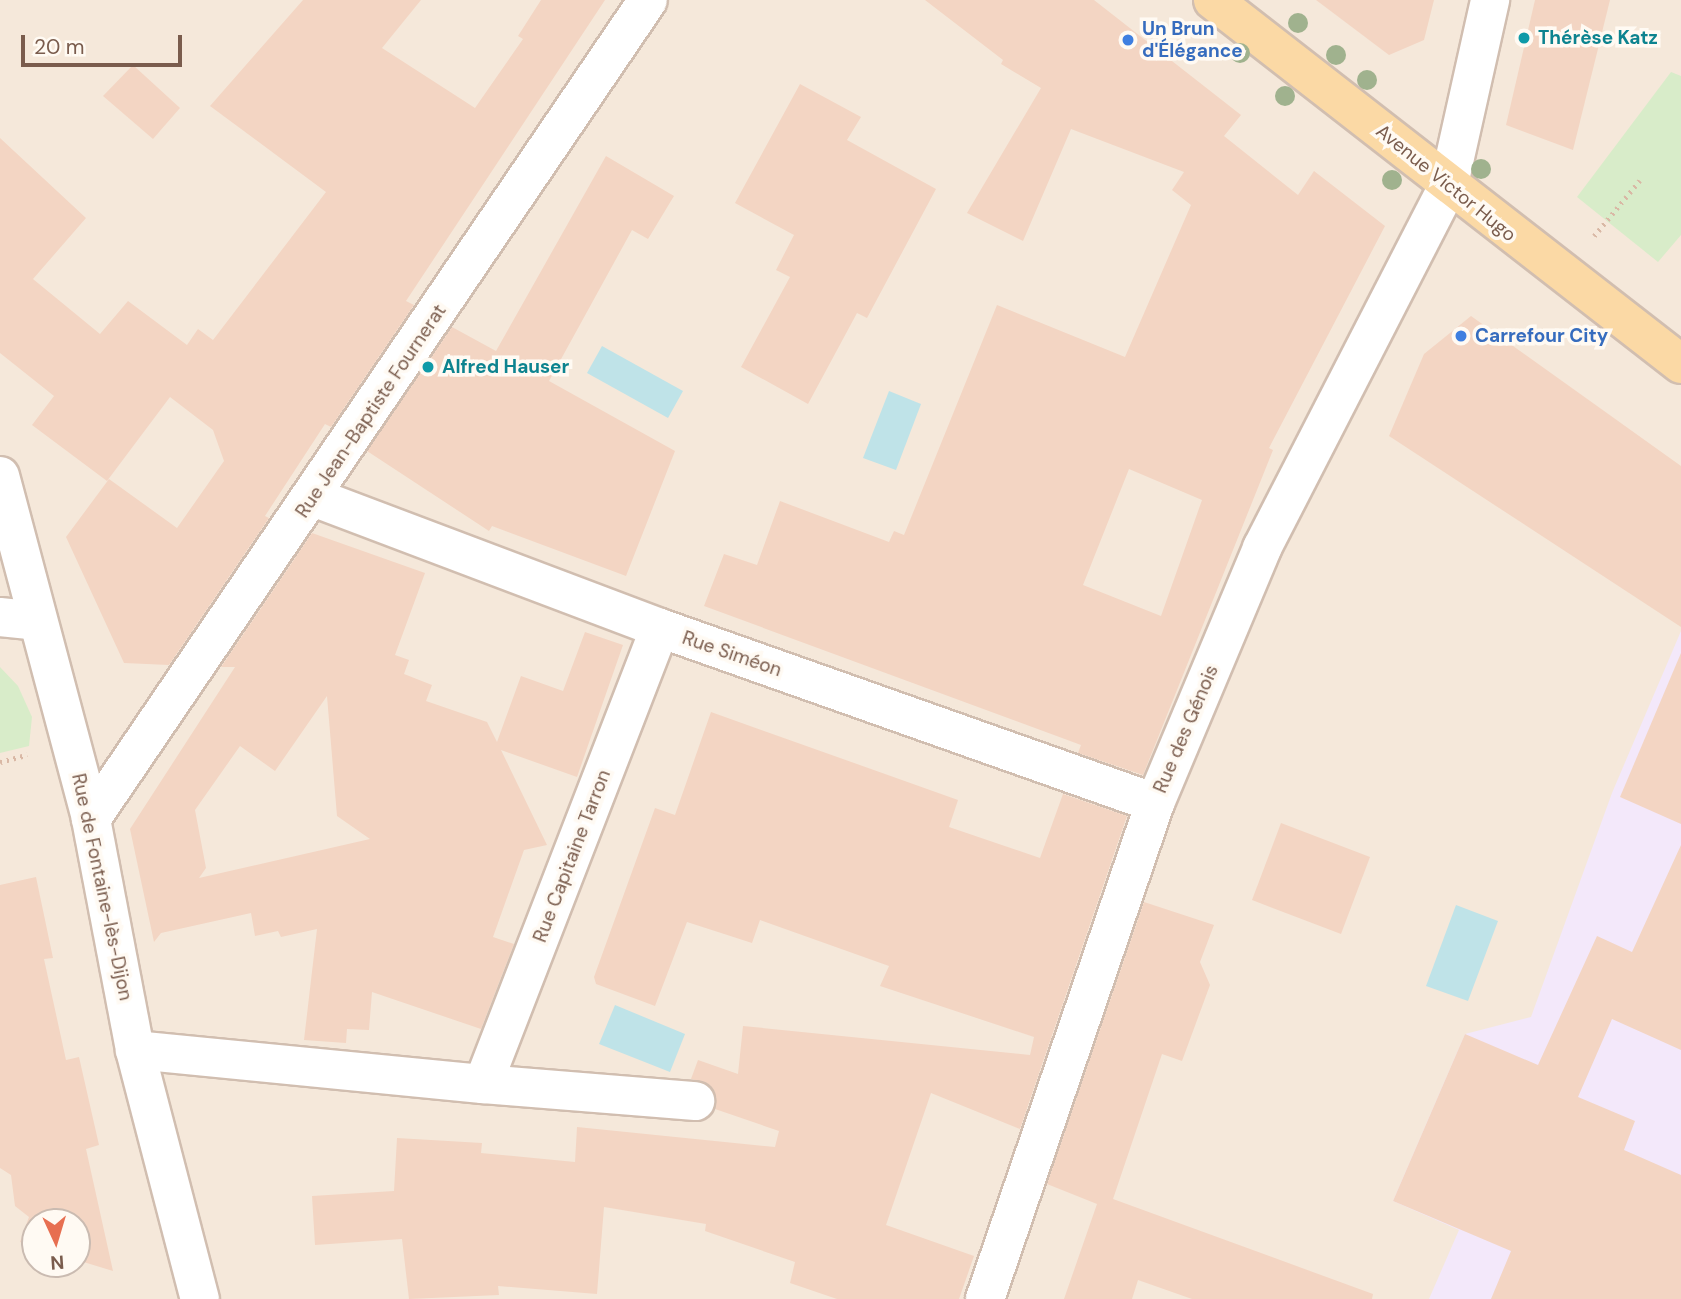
<!DOCTYPE html>
<html>
<head>
<meta charset="utf-8">
<style>
	body { margin:0 }
	#map { position:relative; width:1681px; height:1299px; overflow:hidden; background:#fdf6ec; font-family:"DM Sans",sans-serif }
	div>[style] { position:absolute }
	.residential>* { inset:0; background:#f5e8da }
	.education>* { inset:0; background:#f3e8fa }
	.green>* { inset:0; background:#d8ecc9 }
	.water>* { inset:0; background:#bfe3e8 }
	.building>* { inset:0; background:#f3d5c3 }
	.path>* { height:4.5px; margin-top:-2.25px; transform-origin:0; background:repeating-linear-gradient(90deg,#d9b8a5 0 2px,transparent 0 7px) }
	.roads { filter:drop-shadow(2px 0 #d1beb0) drop-shadow(-2px 0 #d1beb0) drop-shadow(0 2px #d1beb0) drop-shadow(0 -2px #d1beb0) }
	.minor>* { height:38px; margin:-19px; padding:0 19px; transform-origin:19px; border-radius:19px; background:#fff }
	.major>* { height:38px; margin:-19px; padding:0 19px; transform-origin:19px; border-radius:19px; background:#fbd9a5 }
	.trees>* { width:20px; height:20px; margin:-10px; border-radius:50%; background:#a0b28e }
	.dots>* { width:19px; height:19px; translate:-50% -50%; box-sizing:border-box; border:4px solid #fffaf3; border-radius:50% }
	span { translate:-50% -50%; white-space:nowrap; text-align:center; line-height:1.15; -webkit-text-stroke:7px #fffaf3; paint-order:stroke }
	.shop-label { font-size:19px; color:#366cbe; font-weight:700 }
	.left { translate:0 -50%; text-align:left }
	.culture-label { font-size:19px; color:#0d838f; font-weight:700 }
	.street-label { font-size:19px; color:#7a5c4d }
	.north { position:absolute; left:21px; top:1208px; width:70px; height:70px; box-sizing:border-box; background:#fffaf3; border:2px solid #cabbb1; border-radius:50%; rotate:176deg; font-size:19px; font-weight:700; line-height:28px; text-align:center; color:#7a5c4d }
	.north::after { content:''; display:block; margin:auto; width:24px; height:32px; background:#e76f51; clip-path:polygon(50% 0,100% 100%,50% 72%,0 100%) }
	.scale { position:absolute; left:21px; top:35px; width:161px; height:32px; box-sizing:border-box; border:4px solid #7a5c4d; border-top:0; padding-left:9px; font-size:21px; line-height:24px; white-space:nowrap; color:#7a5c4d; -webkit-text-stroke:5px #fffaf3; paint-order:stroke }
</style>
</head>
<body>
<div id="map">
	<div class="residential">
		<div style="clip-path:polygon(evenodd,0 0,1681px 0,1681px 1299px,0 1299px,0 0,35px 1222px,77px 1222px,77px 1264px,35px 1264px,35px 1222px)"></div>
	</div>
	<div class="education">
		<div style="clip-path:polygon(1681px 631px,1681px 1299px,1429px 1299px,1459px 1230px,1393px 1201px,1465px 1034px,1531px 1017px,1612px 793px)"></div>
	</div>
	<div class="green">
		<div style="clip-path:polygon(1671px 72px,1681px 76px,1681px 235px,1658px 262px,1577px 197px)"></div>
		<div style="clip-path:polygon(0 667px,18px 686px,32px 717px,29px 746px,0 753px)"></div>
	</div>
	<div class="water">
		<div style="clip-path:polygon(602px 346px,683px 391px,668px 418px,587px 373px)"></div>
		<div style="clip-path:polygon(889px 391px,921px 404px,896px 470px,863px 458px)"></div>
		<div style="clip-path:polygon(1456px 905px,1498px 921px,1468px 1001px,1426px 986px)"></div>
		<div style="clip-path:polygon(615px 1005px,685px 1034px,670px 1072px,599px 1044px)"></div>
	</div>
	<div class="building">
		<div style="clip-path:polygon(303px 0,421px 0,382px 48px,475px 108px,523px 39px,518px 36px,541px 0,605px 0,406px 301px,414px 305px,331px 427px,325px 424px,265px 516px,269px 518px,169px 665px,124px 663px,66px 537px,109px 479px,177px 528px,224px 461px,213px 430px,170px 397px,107px 481px,32px 425px,54px 396px,0 353px,0 138px,86px 218px,33px 279px,100px 334px,128px 301px,187px 345px,198px 329px,213px 340px,326px 192px,210px 106px)"></div>
		<div style="clip-path:polygon(evenodd,925px 0,1094px 0,1241px 115px,1224px 136px,1298px 195px,1314px 171px,1385px 226px,1269px 448px,1273px 450px,1143px 775px,1078px 753px,1081px 745px,704px 606px,724px 554px,757px 565px,780px 501px,889px 542px,894px 531px,904px 535px,997px 305px,1125px 357px,1191px 205px,1172px 190px,1184px 172px,1071px 129px,1023px 241px,967px 213px,1041px 88px,1001px 64px,1003px 60px,925px 0,1129px 469px,1202px 500px,1161px 616px,1083px 585px,1129px 469px)"></div>
		<div style="clip-path:polygon(1316px 0,1434px 0,1424px 40px,1389px 55px)"></div>
		<div style="clip-path:polygon(1535px 0,1610px 0,1573px 150px,1506px 125px)"></div>
		<div style="clip-path:polygon(133px 65px,180px 108px,153px 139px,103px 96px)"></div>
		<div style="clip-path:polygon(800px 84px,861px 117px,847px 140px,936px 189px,867px 318px,857px 313px,808px 404px,741px 367px,790px 277px,776px 270px,794px 235px,735px 203px)"></div>
		<div style="clip-path:polygon(606px 156px,674px 196px,648px 239px,632px 230px,549px 381px,675px 451px,626px 576px,492px 526px,489px 531px,367px 451px,452px 327px,496px 351px)"></div>
		<div style="clip-path:polygon(1471px 316px,1681px 466px,1681px 627px,1389px 436px,1424px 354px)"></div>
		<div style="clip-path:polygon(evenodd,312px 533px,425px 573px,395px 655px,409px 660px,404px 674px,432px 685px,426px 701px,487px 722px,497px 742px,521px 676px,563px 691px,585px 632px,623px 645px,577px 777px,501px 750px,547px 845px,524px 850px,493px 937px,514px 944px,481px 1029px,372px 992px,369px 1030px,347px 1029px,346px 1043px,304px 1040px,317px 929px,281px 937px,278px 931px,255px 936px,251px 913px,161px 933px,154px 942px,130px 829px,235px 667px,221px 667px,312px 533px,327px 696px,337px 816px,370px 839px,199px 878px,206px 868px,195px 810px,240px 746px,275px 771px,327px 696px)"></div>
		<div style="clip-path:polygon(1681px 653px,1681px 824px,1620px 797px)"></div>
		<div style="clip-path:polygon(711px 712px,958px 800px,949px 827px,1040px 858px,1063px 794px,1127px 816px,1020px 1129px,931px 1093px,886px 1225px,974px 1256px,959px 1299px,837px 1299px,790px 1283px,795px 1262px,705px 1231px,706px 1224px,604px 1207px,597px 1294px,498px 1286px,499px 1295px,409px 1299px,402px 1239px,315px 1245px,312px 1196px,394px 1191px,397px 1138px,482px 1143px,481px 1153px,575px 1162px,577px 1127px,775px 1147px,779px 1131px,715px 1109px,714px 1091px,707px 1083px,691px 1079px,698px 1060px,738px 1074px,743px 1026px,1030px 1055px,1034px 1037px,880px 986px,889px 966px,760px 920px,752px 943px,687px 922px,655px 1006px,596px 984px,594px 977px,655px 808px,675px 815px)"></div>
		<div style="clip-path:polygon(1281px 823px,1370px 857px,1341px 934px,1252px 900px)"></div>
		<div style="clip-path:polygon(1681px 845px,1681px 1050px,1612px 1019px,1578px 1097px,1635px 1121px,1624px 1150px,1681px 1175px,1681px 1299px,1491px 1299px,1511px 1251px,1393px 1201px,1465px 1034px,1538px 1065px,1597px 936px,1632px 952px)"></div>
		<div style="clip-path:polygon(36px 877px,53px 958px,44px 959px,66px 1060px,79px 1057px,99px 1145px,86px 1149px,113px 1271px,77px 1260px,77px 1222px,35px 1222px,35px 1247px,20px 1242px,29px 1217px,15px 1206px,11px 1175px,0 1168px,0 885px)"></div>
		<div style="clip-path:polygon(1144px 902px,1214px 925px,1200px 962px,1210px 985px,1182px 1061px,1162px 1054px,1113px 1199px,1373px 1294px,1372px 1299px,1192px 1299px,1138px 1280px,1132px 1299px,1064px 1299px,1097px 1204px,1047px 1184px)"></div>
	</div>
	<div class="path">
		<div style="left:1594px;top:236px;width:72px;rotate:-50.6deg"></div>
		<div style="left:0;top:762px;width:28px;rotate:-15deg"></div>
	</div>
	<div class="roads">
		<div class="minor">
			<div style="left:0;top:476px;width:355px;rotate:75.1deg"></div>
			<div style="left:91px;top:819px;width:235px;rotate:79.2deg"></div>
			<div style="left:135px;top:1050px;width:257px;rotate:75.4deg"></div>
			<div style="left:313px;top:497px;width:371px;rotate:20.7deg"></div>
			<div style="left:660px;top:628px;width:525px;rotate:19.47deg"></div>
			<div style="left:0;top:617px;width:37px;rotate:6deg"></div>
			<div style="left:91px;top:819px;width:990px;rotate:-55.78deg"></div>
			<div style="left:135px;top:1050px;width:350px;rotate:5.6deg"></div>
			<div style="left:483px;top:1084px;width:489px;rotate:-68.8deg"></div>
			<div style="left:483px;top:1084px;width:213px;rotate:4.6deg"></div>
			<div style="left:985px;top:1299px;width:524px;rotate:-71.08deg"></div>
			<div style="left:1155px;top:803px;width:277px;rotate:-67.2deg"></div>
			<div style="left:1262px;top:548px;width:409px;rotate:-62.8deg"></div>
			<div style="left:1449px;top:184px;width:189px;rotate:-77.4deg"></div>
		</div>
		<div class="major">
			<div style="left:1213px;top:0;width:593px;rotate:37.87deg"></div>
		</div>
	</div>
	<div class="trees">
		<div style="left:1298px;top:23px"></div>
		<div style="left:1240px;top:53px"></div>
		<div style="left:1336px;top:55px"></div>
		<div style="left:1367px;top:80px"></div>
		<div style="left:1285px;top:96px"></div>
		<div style="left:1481px;top:169px"></div>
		<div style="left:1392px;top:180px"></div>
	</div>
	<div class="dots">
		<div style="left:1524px;top:38px;background:#0f9aa8"></div>
		<div style="left:1128px;top:40px;background:#3f7fe0"></div>
		<div style="left:1461px;top:336px;background:#3f7fe0"></div>
		<div style="left:428px;top:367px;background:#0f9aa8"></div>
	</div>
	<div class="shop-label">
		<span class="left" style="left:1142px;top:40px">Un Brun<br>d'Élégance</span>
		<span class="left" style="left:1475px;top:336px">Carrefour City</span>
	</div>
	<div class="culture-label">
		<span class="left" style="left:1538px;top:38px">Thérèse Katz</span>
		<span class="left" style="left:442px;top:367px">Alfred Hauser</span>
	</div>
	<div class="street-label">
		<span style="left:1446px;top:183px;rotate:39deg">Avenue Victor Hugo</span>
		<span style="left:371px;top:411px;rotate:-56deg">Rue Jean-Baptiste Fournerat</span>
		<span style="left:732px;top:654px;rotate:19deg">Rue Siméon</span>
		<span style="left:1186px;top:729px;rotate:-67deg">Rue des Génois</span>
		<span style="left:572px;top:856px;rotate:-69deg">Rue Capitaine Tarron</span>
		<span style="left:102px;top:887px;rotate:78deg">Rue de Fontaine-lès-Dijon</span>
	</div>
	<div class="north">N</div>
	<div class="scale">20 m</div>
</div>
</body>
</html>
